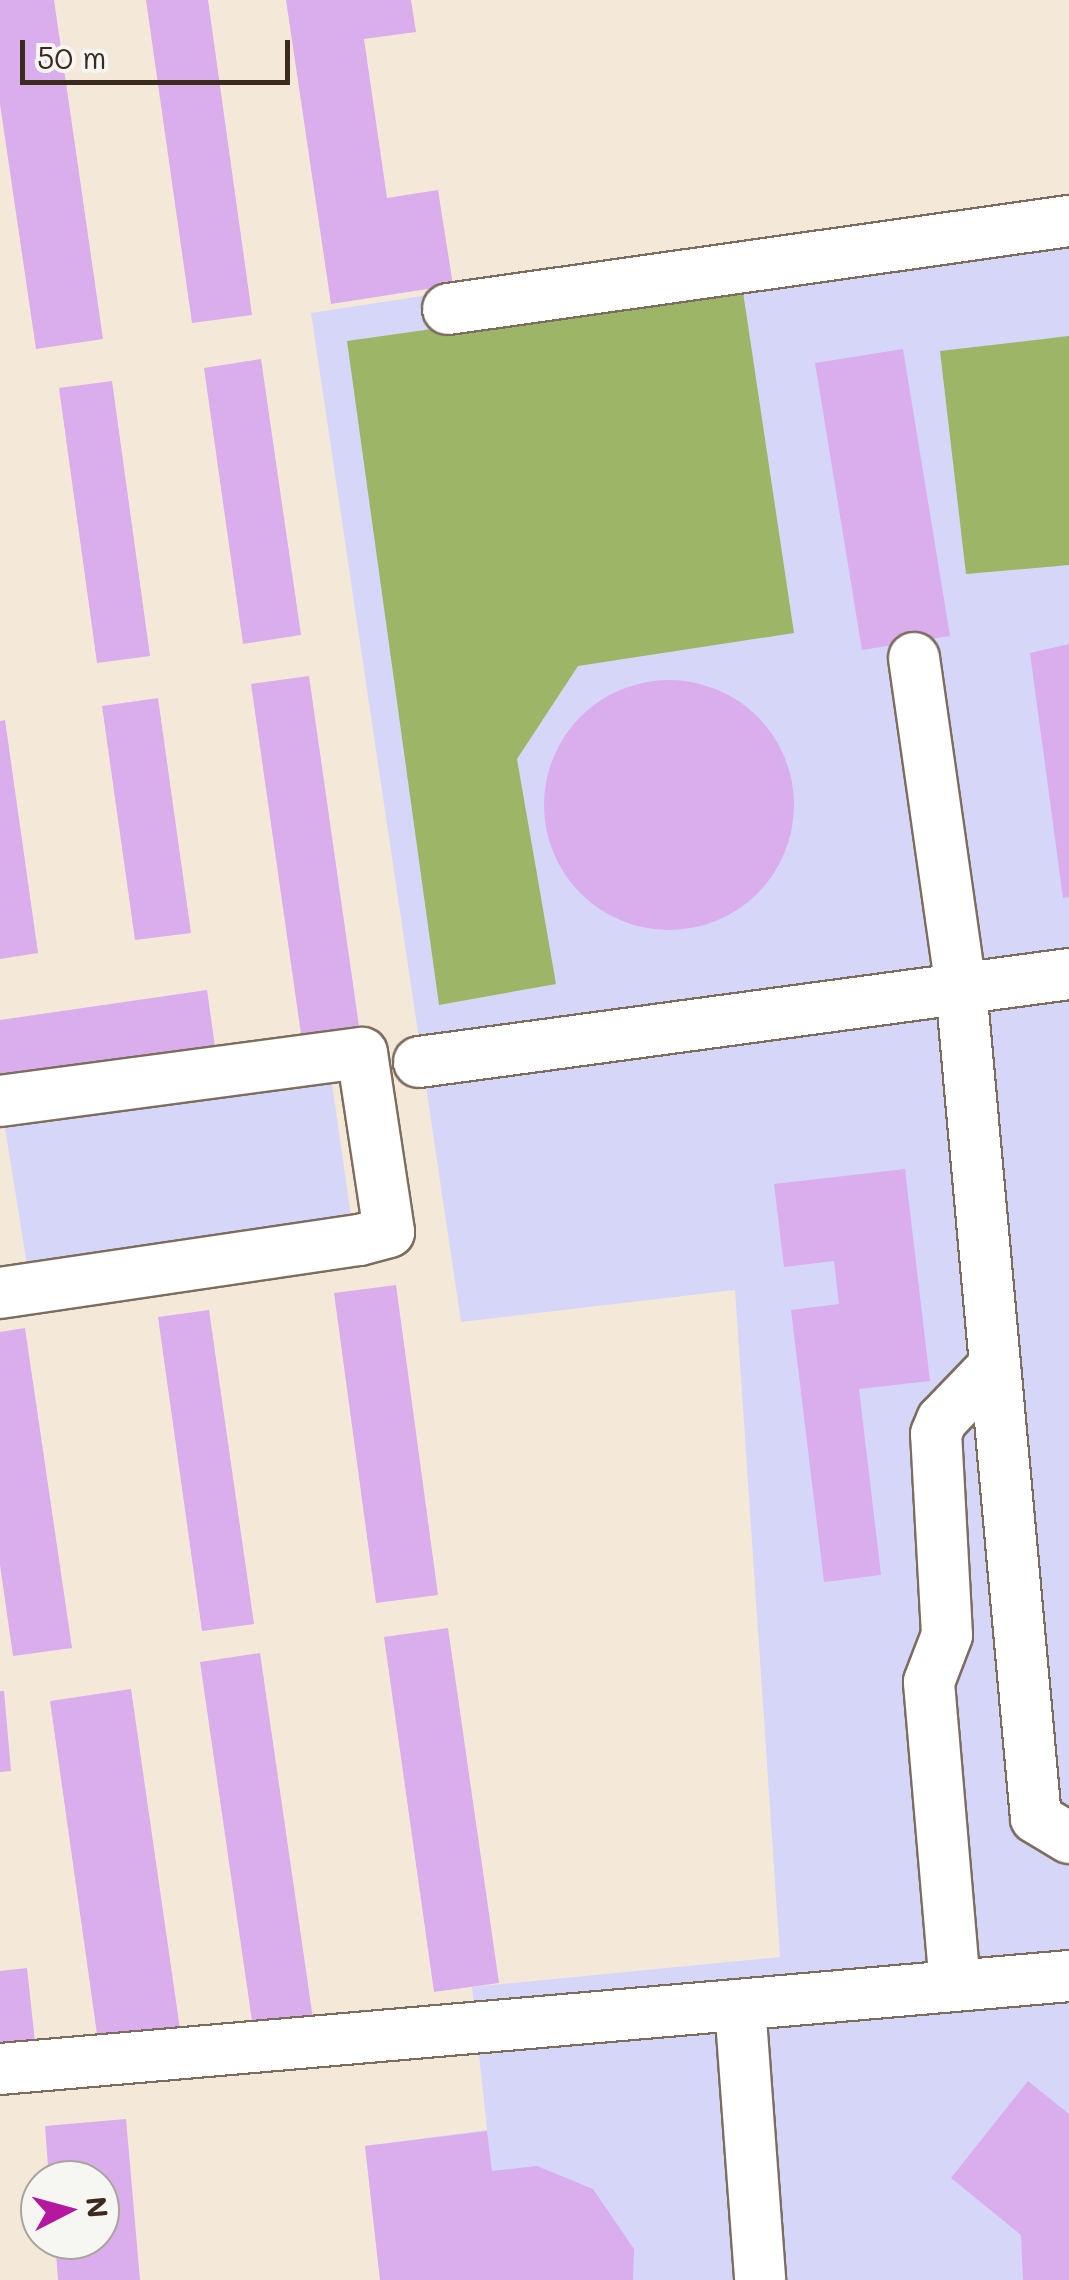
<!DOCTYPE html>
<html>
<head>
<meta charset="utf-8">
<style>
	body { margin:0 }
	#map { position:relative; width:1069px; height:2280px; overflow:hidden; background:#f4e9d9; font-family:Mali,sans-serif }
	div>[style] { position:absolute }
	.built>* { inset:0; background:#d6d7f8 }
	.forest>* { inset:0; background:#9cb566 }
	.building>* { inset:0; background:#daaded }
	.round { border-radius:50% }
	.roads { filter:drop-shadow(2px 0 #7c6d5f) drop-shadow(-2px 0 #7c6d5f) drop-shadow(0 2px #7c6d5f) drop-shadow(0 -2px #7c6d5f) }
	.minor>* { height:50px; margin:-25px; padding:0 25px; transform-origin:25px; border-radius:25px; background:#fff }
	span { translate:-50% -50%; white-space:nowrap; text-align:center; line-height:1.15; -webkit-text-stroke:9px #f6f6f2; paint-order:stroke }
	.north { position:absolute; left:20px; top:2160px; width:100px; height:100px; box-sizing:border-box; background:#f6f6f2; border:2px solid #aba49d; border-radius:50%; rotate:84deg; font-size:28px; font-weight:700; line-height:40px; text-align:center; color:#3b2a1e }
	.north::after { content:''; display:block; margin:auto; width:35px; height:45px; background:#b5179e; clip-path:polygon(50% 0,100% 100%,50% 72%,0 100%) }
	.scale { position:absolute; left:20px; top:40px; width:270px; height:45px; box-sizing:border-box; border:5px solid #3b2a1e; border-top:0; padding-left:12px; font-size:30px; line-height:35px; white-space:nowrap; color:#3b2a1e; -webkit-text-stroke:8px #f6f6f2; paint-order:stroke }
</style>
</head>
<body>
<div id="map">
	<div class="built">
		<div style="clip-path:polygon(1069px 197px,1069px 2280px,380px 2280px,365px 2146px,487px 2130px,472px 1987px,780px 1957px,735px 1290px,461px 1322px,311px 313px)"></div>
		<div style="clip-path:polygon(331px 1077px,352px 1223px,28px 1271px,4px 1122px)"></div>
	</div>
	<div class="forest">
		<div style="clip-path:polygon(742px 285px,794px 633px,578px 666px,517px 759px,556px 984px,439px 1005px,347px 341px)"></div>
		<div style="clip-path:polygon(1069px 336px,1069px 565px,966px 574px,940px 351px)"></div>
	</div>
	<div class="building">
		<div style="clip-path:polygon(0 0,54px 0,103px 339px,36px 349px,0 104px)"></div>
		<div style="clip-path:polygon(146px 0,208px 0,252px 315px,192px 323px)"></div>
		<div style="clip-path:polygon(286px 0,411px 0,416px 32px,364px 39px,387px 198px,438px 190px,453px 285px,331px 304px)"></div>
		<div style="clip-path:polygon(903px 349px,950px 636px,862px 650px,815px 363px)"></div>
		<div style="clip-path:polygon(261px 359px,301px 635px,243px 644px,204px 368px)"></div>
		<div style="clip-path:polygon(112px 381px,150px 656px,97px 663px,59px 388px)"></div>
		<div style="clip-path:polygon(1069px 644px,1069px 897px,1063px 898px,1030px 653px)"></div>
		<div style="clip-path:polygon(309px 676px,359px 1026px,301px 1034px,251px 684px)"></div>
		<div class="round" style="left:544px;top:680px;width:250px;height:250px"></div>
		<div style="clip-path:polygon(158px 698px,191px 933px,135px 940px,102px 706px)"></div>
		<div style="clip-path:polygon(5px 720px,38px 953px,0 959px,0 721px)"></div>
		<div style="clip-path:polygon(207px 990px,216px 1054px,0 1087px,0 1020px)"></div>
		<div style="clip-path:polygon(905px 1169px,930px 1381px,859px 1389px,881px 1575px,824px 1582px,791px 1310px,839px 1304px,834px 1261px,784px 1267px,774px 1184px)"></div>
		<div style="clip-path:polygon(396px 1285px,438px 1595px,376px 1603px,334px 1293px)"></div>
		<div style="clip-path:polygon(209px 1310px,254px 1624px,202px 1631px,158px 1317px)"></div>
		<div style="clip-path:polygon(25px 1328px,72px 1648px,13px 1656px,0 1565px,0 1332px)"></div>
		<div style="clip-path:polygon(448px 1628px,499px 1983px,434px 1992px,384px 1637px)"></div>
		<div style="clip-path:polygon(260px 1653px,313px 2019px,253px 2028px,200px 1662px)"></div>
		<div style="clip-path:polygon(131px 1689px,181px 2036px,99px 2048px,50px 1701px)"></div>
		<div style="clip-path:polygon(0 1691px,4px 1691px,11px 1771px,0 1772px)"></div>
		<div style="clip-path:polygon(27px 1968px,36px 2051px,0 2054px,0 1971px)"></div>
		<div style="clip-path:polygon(1028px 2081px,1069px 2114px,1069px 2280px,1023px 2280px,1021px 2235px,951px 2178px)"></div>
		<div style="clip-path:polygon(126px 2119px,140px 2280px,58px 2280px,55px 2240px,100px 2240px,100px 2180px,49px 2180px,45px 2126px)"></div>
		<div style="clip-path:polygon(487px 2131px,492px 2171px,537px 2166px,593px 2189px,634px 2249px,633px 2280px,380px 2280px,365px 2146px)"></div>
	</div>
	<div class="roads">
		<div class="minor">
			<div style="left:448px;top:309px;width:627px;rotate:-8.07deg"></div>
			<div style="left:914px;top:658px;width:333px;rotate:81.9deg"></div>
			<div style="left:961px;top:988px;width:833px;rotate:84.84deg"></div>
			<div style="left:1036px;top:1818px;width:39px;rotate:31deg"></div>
			<div style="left:419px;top:1062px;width:656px;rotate:-7.71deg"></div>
			<div style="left:0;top:1101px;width:365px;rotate:-7.6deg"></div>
			<div style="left:362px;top:1053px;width:181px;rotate:81.4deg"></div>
			<div style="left:389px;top:1232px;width:31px;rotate:165deg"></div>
			<div style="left:359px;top:1240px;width:363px;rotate:171.6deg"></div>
			<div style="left:955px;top:1986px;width:305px;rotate:-94.9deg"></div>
			<div style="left:929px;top:1682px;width:50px;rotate:-69deg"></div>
			<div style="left:947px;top:1635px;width:201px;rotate:-93.1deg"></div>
			<div style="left:936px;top:1434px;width:15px;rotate:-67deg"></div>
			<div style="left:942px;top:1420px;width:76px;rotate:-46.1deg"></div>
			<div style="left:740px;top:2005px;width:276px;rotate:85.8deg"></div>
			<div style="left:0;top:2069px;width:1073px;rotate:-4.97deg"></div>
		</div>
	</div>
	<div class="north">N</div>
	<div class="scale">50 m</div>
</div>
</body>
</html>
